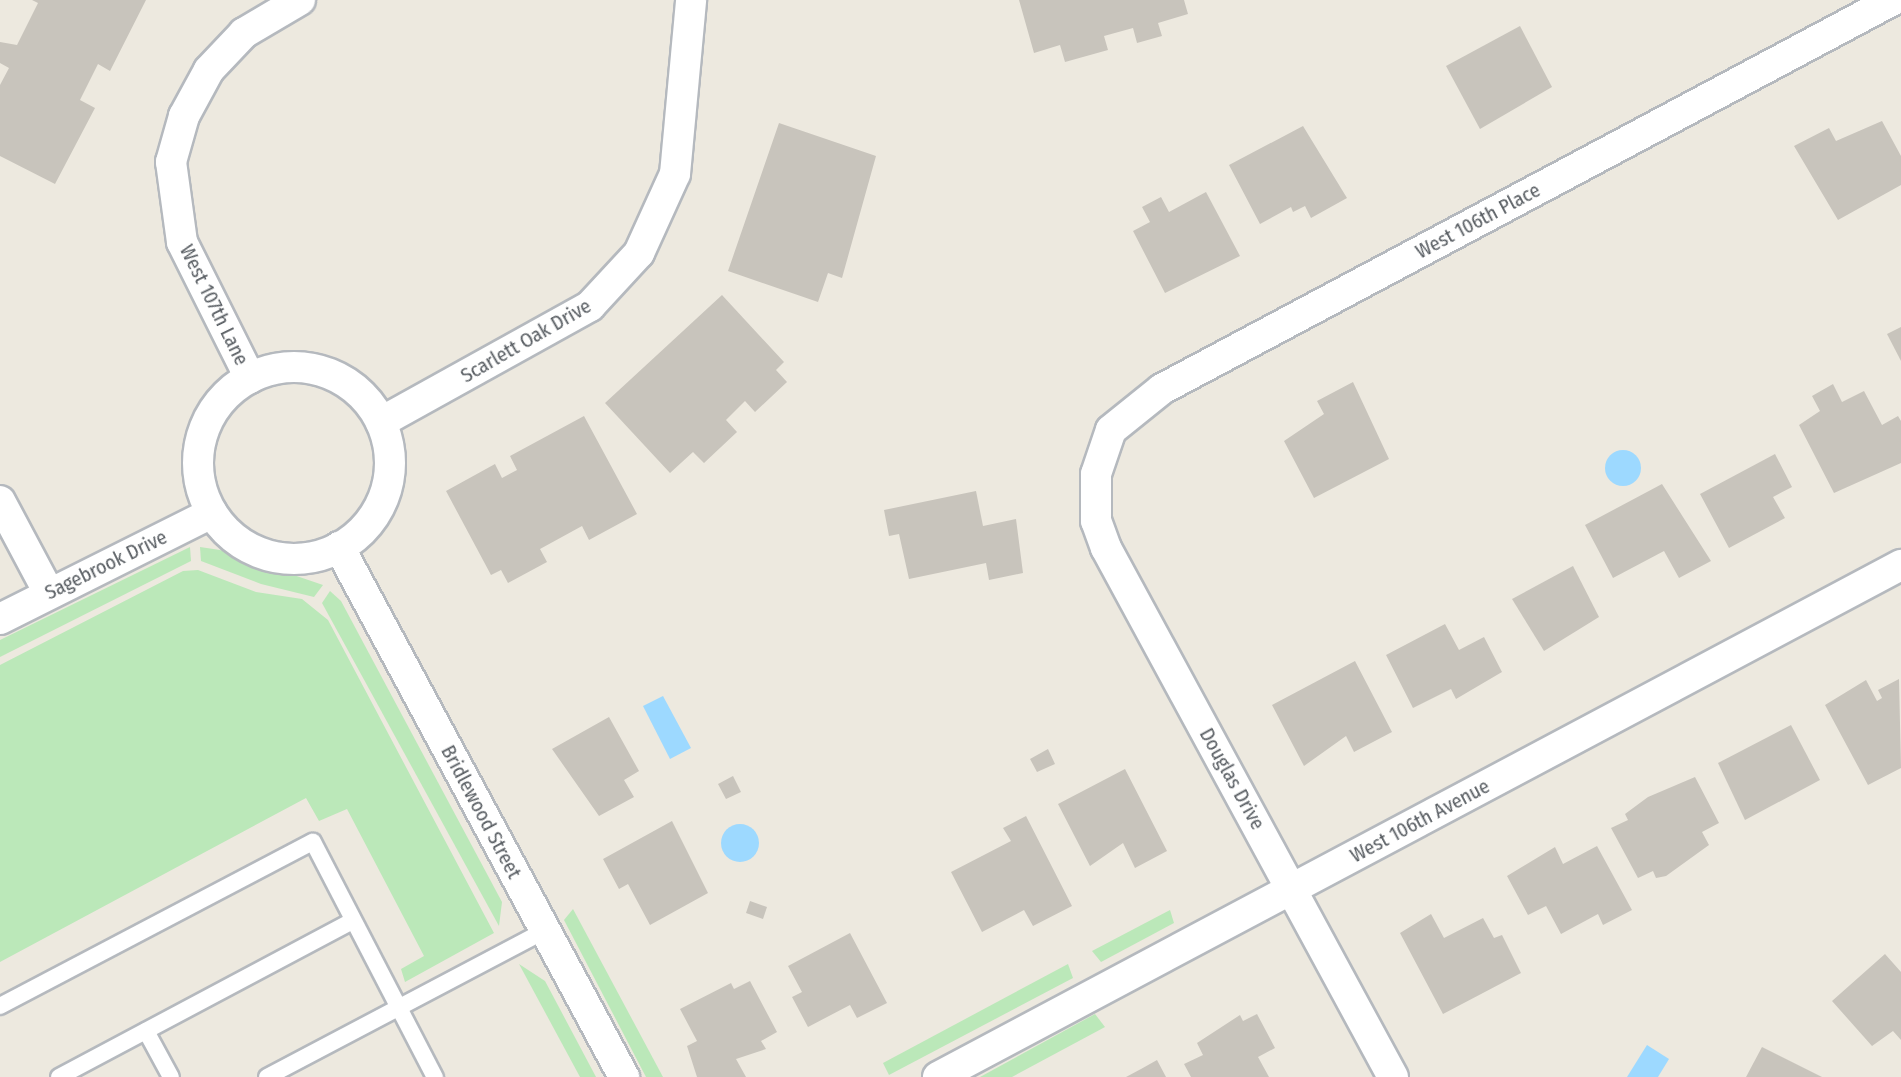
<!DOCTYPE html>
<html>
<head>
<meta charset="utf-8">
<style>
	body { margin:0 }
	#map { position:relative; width:1901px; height:1077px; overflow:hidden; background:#ede9df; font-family:"Fira Sans Condensed",sans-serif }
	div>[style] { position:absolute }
	.green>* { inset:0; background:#bbe8b9 }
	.water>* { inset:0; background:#9dd9ff }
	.round { border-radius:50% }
	.building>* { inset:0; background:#c8c4bc }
	.roads { filter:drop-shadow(2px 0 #b5b9be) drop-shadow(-2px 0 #b5b9be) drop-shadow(0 2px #b5b9be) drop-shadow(0 -2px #b5b9be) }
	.lane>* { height:16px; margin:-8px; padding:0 8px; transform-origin:8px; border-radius:8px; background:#fff }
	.street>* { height:30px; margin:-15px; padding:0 15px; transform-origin:15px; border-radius:15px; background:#fff }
	.street>.ring { margin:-15px; padding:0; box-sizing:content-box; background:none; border:30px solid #fff; border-radius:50% }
	span { translate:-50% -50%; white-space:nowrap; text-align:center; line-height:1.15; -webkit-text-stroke:6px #fff; paint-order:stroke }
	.street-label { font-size:20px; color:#585d62 }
</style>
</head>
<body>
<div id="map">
	<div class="green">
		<div style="clip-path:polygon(190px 547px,191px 561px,0 657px,0 640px)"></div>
		<div style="clip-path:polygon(200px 547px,220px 550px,323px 585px,314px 597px,261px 584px,201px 561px)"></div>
		<div style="clip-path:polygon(198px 570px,256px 592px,302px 599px,328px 620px,494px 933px,405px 982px,401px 969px,424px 956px,347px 809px,319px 821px,306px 798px,0 962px,0 665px,183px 571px)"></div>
		<div style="clip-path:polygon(330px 591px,341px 601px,502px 902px,499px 926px,322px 603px)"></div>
		<div style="clip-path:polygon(573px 909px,663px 1077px,646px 1077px,564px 920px)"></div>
		<div style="clip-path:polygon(1170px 910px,1174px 923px,1101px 962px,1092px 951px)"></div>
		<div style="clip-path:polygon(519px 964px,545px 981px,596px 1077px,580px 1077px)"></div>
		<div style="clip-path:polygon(1068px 964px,1073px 978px,889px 1075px,883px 1063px)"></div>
		<div style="clip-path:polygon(1095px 1014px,1105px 1027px,1012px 1077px,980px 1077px)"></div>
	</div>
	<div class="water">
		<div class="round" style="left:1605px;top:450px;width:36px;height:36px"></div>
		<div style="clip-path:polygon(663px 696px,691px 748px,670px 759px,643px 706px)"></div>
		<div class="round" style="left:721px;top:824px;width:38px;height:38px"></div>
		<div style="clip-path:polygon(1647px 1045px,1669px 1059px,1658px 1077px,1627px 1077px)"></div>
	</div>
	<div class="building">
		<div style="clip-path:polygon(32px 0,146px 0,110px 71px,98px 64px,80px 100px,95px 108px,55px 184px,0 156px,0 85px,9px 68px,0 63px,0 42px,17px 45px,38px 3px)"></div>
		<div style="clip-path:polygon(1019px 0,1184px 0,1188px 14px,1158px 23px,1162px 36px,1137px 43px,1133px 28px,1104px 36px,1108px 50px,1065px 62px,1060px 45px,1034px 53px)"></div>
		<div style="clip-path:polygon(1520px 26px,1552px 87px,1480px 129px,1446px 66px)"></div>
		<div style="clip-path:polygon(1882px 121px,1901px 156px,1901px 185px,1838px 220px,1794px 146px,1829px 128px,1836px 141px)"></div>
		<div style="clip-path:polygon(779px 123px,876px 156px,842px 278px,828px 273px,818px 302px,728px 271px)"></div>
		<div style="clip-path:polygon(1303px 126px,1347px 198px,1311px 218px,1305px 206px,1293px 212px,1291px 207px,1260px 224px,1229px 165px)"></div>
		<div style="clip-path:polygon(1206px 192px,1240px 256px,1165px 293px,1133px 231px,1150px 222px,1142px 207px,1161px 197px,1169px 212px)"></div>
		<div style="clip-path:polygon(722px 295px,784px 362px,776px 370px,787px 382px,755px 412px,745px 401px,726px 420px,737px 432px,704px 463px,693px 452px,670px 473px,605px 403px)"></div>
		<div style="clip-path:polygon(1901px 327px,1901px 361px,1887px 334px)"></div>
		<div style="clip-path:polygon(1353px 382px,1389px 459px,1314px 498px,1284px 441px,1324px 414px,1317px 401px)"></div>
		<div style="clip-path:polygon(1833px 384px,1842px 402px,1864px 391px,1882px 425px,1898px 416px,1901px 421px,1901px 463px,1834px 493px,1799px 425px,1820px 411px,1812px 396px)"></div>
		<div style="clip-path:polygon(584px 416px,637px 514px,589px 540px,582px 526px,540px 549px,547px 562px,508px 583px,501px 570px,491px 575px,446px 491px,495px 464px,502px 478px,517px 470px,510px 456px)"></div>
		<div style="clip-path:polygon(1775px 454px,1792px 487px,1773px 497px,1785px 518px,1729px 548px,1700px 494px)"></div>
		<div style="clip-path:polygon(1662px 484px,1711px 561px,1679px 578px,1664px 551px,1613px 578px,1585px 525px)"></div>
		<div style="clip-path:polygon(976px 491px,983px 526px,1016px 519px,1023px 573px,989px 580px,986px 563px,909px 579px,899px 534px,889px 536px,884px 510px)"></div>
		<div style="clip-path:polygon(1573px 566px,1599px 617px,1544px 651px,1512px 599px)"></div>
		<div style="clip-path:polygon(1445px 624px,1459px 650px,1484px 637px,1502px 672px,1456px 699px,1451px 689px,1413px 708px,1386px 655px)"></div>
		<div style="clip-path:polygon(1355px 661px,1392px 732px,1354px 752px,1346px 736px,1304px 766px,1272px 705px)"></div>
		<div style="clip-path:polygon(1899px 679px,1901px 768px,1868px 785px,1825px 705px,1866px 680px,1877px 701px,1882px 698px,1878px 690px)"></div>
		<div style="clip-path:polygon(609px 717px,639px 771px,624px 780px,634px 797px,599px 816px,552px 749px)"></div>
		<div style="clip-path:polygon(1791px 725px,1820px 780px,1745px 820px,1718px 763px)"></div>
		<div style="clip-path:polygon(1048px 749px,1055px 764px,1037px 772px,1030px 759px)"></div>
		<div style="clip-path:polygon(1125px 769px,1167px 851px,1135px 868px,1123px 843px,1090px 866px,1058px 804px)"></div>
		<div style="clip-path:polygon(733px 776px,741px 792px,726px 799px,718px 784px)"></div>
		<div style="clip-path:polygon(1695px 777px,1719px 823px,1702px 832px,1709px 845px,1666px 876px,1656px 878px,1653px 871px,1638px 878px,1611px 828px,1628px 820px,1625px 814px,1648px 797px)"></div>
		<div style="clip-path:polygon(1026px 816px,1072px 906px,1033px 926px,1024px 910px,982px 932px,951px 872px,1011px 841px,1003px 828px)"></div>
		<div style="clip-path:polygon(672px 821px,708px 893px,650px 925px,628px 884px,619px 889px,603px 859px)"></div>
		<div style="clip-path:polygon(1597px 846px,1632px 910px,1603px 925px,1598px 914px,1561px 934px,1546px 906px,1528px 915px,1507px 876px,1555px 847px,1563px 864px)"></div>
		<div style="clip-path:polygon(750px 901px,767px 907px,763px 919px,746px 913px)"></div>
		<div style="clip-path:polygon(1431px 914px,1444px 938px,1483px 918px,1494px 938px,1502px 935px,1521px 973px,1443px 1014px,1400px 933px)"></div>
		<div style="clip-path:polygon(850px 933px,887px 1003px,857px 1018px,850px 1005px,808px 1027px,792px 997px,802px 992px,788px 966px)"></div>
		<div style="clip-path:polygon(1885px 954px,1901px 972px,1901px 1040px,1893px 1031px,1872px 1046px,1832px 1001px)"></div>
		<div style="clip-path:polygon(750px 981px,777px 1032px,761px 1041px,766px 1049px,736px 1059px,746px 1077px,697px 1077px,687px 1046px,697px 1041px,680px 1009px,731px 983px,734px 989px)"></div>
		<div style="clip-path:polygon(1257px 1014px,1275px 1048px,1258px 1057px,1269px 1077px,1191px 1077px,1184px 1064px,1203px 1055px,1197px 1043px,1240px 1015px,1243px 1021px)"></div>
		<div style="clip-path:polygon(1762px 1047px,1822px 1077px,1746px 1077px)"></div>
		<div style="clip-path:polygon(1157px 1060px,1166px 1077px,1126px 1077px,1141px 1069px)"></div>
	</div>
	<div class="roads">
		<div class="lane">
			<div style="left:0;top:1006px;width:353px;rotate:-27.7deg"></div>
			<div style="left:313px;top:842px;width:265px;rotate:62.6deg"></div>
			<div style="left:146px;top:1031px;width:52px;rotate:61.5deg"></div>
			<div style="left:59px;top:1077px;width:333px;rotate:-28deg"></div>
			<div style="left:267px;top:1077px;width:315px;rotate:-27.8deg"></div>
		</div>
		<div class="street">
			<div class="ring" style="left:198px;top:367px;width:162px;height:162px"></div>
			<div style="left:250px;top:378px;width:152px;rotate:-116.6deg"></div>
			<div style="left:182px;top:242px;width:81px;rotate:-97.8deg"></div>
			<div style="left:171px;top:162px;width:48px;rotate:-74.2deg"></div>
			<div style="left:184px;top:116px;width:52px;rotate:-61.5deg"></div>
			<div style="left:209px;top:70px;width:51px;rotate:-46.6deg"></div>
			<div style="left:244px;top:33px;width:65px;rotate:-30.5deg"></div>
			<div style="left:381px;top:422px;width:239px;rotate:-29deg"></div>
			<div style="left:590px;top:306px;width:72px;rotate:-47.2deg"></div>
			<div style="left:639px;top:253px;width:87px;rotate:-65.5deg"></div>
			<div style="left:675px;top:174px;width:175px;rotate:-84.7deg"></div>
			<div style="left:0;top:501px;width:104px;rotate:62deg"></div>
			<div style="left:339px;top:547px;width:602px;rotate:61.73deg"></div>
			<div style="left:0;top:619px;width:237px;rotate:-26.6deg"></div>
			<div style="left:938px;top:1077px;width:1091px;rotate:-28deg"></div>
			<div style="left:1393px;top:1077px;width:602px;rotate:-118.48deg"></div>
			<div style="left:1106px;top:548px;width:29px;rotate:-110deg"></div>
			<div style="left:1096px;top:521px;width:47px;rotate:-90deg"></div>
			<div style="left:1096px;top:474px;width:46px;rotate:-71.2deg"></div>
			<div style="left:1111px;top:430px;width:65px;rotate:-38.8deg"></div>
			<div style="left:1162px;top:389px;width:828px;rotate:-28.02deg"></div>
		</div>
	</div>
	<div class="street-label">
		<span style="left:1478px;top:221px;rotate:-28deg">West 106th Place</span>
		<span style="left:214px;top:305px;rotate:64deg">West 107th Lane</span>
		<span style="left:526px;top:341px;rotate:-30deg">Scarlett Oak Drive</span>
		<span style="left:106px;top:565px;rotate:-26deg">Sagebrook Drive</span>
		<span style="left:1232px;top:779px;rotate:61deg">Douglas Drive</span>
		<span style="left:481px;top:812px;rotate:62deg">Bridlewood Street</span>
		<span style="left:1420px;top:821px;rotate:-28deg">West 106th Avenue</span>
	</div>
</div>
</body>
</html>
